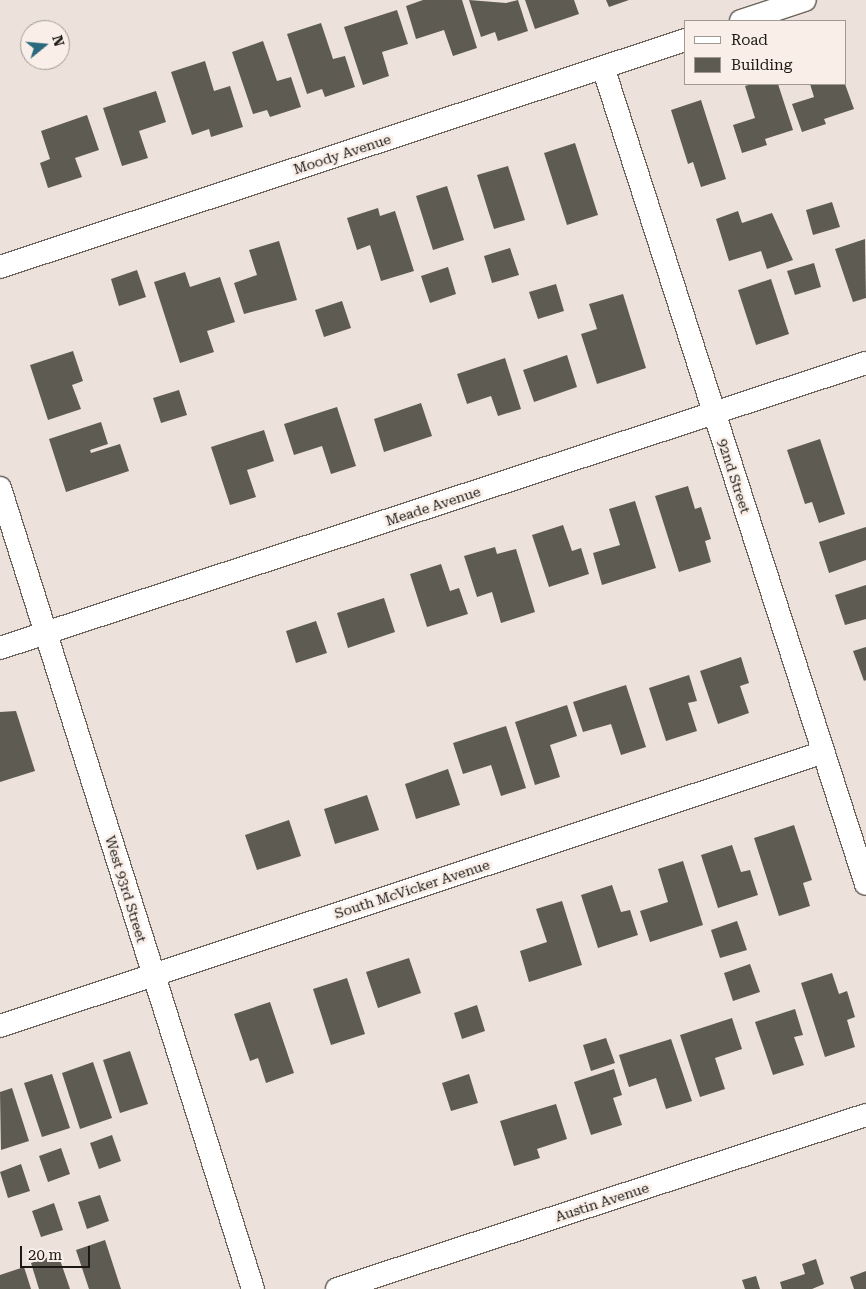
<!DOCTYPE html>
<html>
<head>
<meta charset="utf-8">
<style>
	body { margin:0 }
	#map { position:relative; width:866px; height:1289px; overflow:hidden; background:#ece2db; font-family:"Roboto Serif",serif }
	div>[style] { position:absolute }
	.building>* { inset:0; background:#5e5b53 }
	.roads { filter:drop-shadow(1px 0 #6d645e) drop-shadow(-1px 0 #6d645e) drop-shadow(0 1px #6d645e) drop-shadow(0 -1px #6d645e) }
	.street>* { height:22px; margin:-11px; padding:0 11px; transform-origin:11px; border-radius:11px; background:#fff }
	span { translate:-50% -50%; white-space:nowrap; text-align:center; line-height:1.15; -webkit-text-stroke:5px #f9efe8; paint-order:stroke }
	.street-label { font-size:14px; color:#1b1815 }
	.legend { position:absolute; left:684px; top:20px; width:162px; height:65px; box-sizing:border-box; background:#f9efe8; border:1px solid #a09994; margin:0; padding:6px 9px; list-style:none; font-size:15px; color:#1b1815 }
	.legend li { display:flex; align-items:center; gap:10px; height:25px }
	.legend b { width:25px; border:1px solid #a09994 }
	.north { position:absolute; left:20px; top:20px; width:50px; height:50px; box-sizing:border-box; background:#f9efe8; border:1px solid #a09994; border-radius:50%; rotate:73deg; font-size:14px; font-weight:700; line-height:20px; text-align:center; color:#1b1815 }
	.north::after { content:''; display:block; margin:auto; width:18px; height:22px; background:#29687d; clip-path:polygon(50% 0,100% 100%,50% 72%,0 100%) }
	.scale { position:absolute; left:20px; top:1246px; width:70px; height:22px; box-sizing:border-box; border:2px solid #1b1815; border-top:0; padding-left:6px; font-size:15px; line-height:18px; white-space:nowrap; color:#1b1815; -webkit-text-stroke:4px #f9efe8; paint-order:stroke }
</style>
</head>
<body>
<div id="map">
	<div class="building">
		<div style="clip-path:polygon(423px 0,462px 0,477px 48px,453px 56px,444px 30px,416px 39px,406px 6px)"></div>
		<div style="clip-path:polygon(469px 0,506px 3px,518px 0,528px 31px,498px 41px,495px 32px,481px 37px)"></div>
		<div style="clip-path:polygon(525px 0,574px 0,579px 14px,535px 29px)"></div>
		<div style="clip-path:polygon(606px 0,629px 0,609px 7px)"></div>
		<div style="clip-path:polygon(397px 10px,408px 44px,382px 52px,389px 76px,363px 85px,344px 27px)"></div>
		<div style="clip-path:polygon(321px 23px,333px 59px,345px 56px,355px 87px,325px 97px,322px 89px,307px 94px,287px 34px)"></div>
		<div style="clip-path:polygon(263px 41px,277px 81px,291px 77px,301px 107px,270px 117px,267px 110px,253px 114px,232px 52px)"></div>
		<div style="clip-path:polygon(205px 61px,214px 91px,230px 86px,243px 127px,211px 137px,209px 129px,192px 135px,171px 72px)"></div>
		<div style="clip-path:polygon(752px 84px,778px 84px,793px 130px,765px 139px,767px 145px,742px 153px,733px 125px,755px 118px,745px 86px)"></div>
		<div style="clip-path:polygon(810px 84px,845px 84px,854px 109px,824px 119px,826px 124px,802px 132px,792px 104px,814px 97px)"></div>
		<div style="clip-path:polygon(156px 91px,166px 122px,139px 131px,148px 158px,122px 166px,103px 108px)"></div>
		<div style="clip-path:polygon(701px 100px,726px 179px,701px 187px,693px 162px,688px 164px,671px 110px)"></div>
		<div style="clip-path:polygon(87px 115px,99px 150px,75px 158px,82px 177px,48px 188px,40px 163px,50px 159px,41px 131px)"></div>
		<div style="clip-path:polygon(575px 143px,598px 215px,567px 225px,544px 153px)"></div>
		<div style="clip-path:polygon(508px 166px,525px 220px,494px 229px,477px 175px)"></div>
		<div style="clip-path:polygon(447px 186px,464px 240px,433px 250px,416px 196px)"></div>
		<div style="clip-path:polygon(832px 202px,840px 227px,813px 235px,806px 210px)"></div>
		<div style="clip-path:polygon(378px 208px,380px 216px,395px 211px,414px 271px,381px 281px,370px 245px,357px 250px,347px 218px)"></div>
		<div style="clip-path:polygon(738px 211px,742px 223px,772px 213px,793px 260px,767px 269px,761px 251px,729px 261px,716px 219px)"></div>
		<div style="clip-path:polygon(865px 239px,866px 298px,853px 302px,835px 249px)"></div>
		<div style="clip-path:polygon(279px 241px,297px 300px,244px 314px,234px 283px,257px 275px,249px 250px)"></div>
		<div style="clip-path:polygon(510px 248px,519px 275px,492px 283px,484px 256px)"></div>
		<div style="clip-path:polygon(814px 263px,821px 287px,795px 295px,787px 271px)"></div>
		<div style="clip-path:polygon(448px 267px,456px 294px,430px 303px,421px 276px)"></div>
		<div style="clip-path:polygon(137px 270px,146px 297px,119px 306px,111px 279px)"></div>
		<div style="clip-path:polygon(185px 272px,190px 287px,220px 277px,235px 322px,207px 331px,214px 352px,180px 363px,154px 282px)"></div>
		<div style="clip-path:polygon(771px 279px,789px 334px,756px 345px,738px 290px)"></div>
		<div style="clip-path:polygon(556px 284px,564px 311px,538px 319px,529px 292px)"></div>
		<div style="clip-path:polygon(623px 294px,646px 368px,597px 384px,581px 334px,597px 329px,589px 304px)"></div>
		<div style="clip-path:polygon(342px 301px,351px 328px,324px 337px,315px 310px)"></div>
		<div style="clip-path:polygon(73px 351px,83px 381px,72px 385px,81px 409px,48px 420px,30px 365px)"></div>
		<div style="clip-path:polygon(567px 355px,577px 387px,534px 402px,523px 370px)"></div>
		<div style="clip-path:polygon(505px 358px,521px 409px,498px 416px,491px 396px,467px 404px,457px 374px)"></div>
		<div style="clip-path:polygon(179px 390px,187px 415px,161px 423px,153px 398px)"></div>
		<div style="clip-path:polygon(421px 403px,432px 436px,384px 452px,374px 419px)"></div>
		<div style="clip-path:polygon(337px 407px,356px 466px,331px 474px,322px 446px,294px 455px,284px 424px)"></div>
		<div style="clip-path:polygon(101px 422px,108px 444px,90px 450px,91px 453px,120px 444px,129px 471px,66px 492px,49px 439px)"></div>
		<div style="clip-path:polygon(264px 430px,274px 461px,247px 470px,256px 497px,230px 505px,211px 447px)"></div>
		<div style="clip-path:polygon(820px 439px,845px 514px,819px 523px,812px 502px,805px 504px,787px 450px)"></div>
		<div style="clip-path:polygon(688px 486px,695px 509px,701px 507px,711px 539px,705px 541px,711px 562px,679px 572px,655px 496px)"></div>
		<div style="clip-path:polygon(635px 501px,656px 568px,602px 585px,593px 553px,620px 545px,609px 509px)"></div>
		<div style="clip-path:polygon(563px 525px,572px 551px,581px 548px,589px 574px,549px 587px,532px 535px)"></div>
		<div style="clip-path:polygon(866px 527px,866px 560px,829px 573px,819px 542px)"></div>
		<div style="clip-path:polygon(495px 547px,497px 554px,516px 549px,535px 612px,501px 623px,492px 592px,477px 597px,464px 556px)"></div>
		<div style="clip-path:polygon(441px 564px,450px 591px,459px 588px,468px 614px,427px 627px,410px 574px)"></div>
		<div style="clip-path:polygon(866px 585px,866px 619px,845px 625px,835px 595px)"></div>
		<div style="clip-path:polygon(384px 598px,395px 632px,348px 648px,337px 613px)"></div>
		<div style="clip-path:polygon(316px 621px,327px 653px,296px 663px,286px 631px)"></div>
		<div style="clip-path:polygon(866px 647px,866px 680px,864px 681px,853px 651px)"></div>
		<div style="clip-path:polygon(741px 657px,749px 683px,740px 686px,749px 713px,718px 724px,700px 671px)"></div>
		<div style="clip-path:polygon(689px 675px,697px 701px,688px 703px,697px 731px,666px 741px,649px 688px)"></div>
		<div style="clip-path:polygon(626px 685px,646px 747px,621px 755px,611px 724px,583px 732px,573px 702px)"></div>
		<div style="clip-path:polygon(567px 705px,577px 736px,550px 745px,560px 777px,535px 785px,515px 722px)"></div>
		<div style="clip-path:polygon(16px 711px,35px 771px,0 782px,0 712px)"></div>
		<div style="clip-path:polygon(506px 726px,526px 788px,501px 796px,491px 765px,463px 774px,453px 743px)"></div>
		<div style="clip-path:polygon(448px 769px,460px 805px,416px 819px,405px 784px)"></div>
		<div style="clip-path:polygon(367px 795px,379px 830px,335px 844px,324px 809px)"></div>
		<div style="clip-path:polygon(289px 820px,301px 856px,257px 870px,245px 835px)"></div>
		<div style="clip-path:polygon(794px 825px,812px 880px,803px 883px,810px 906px,779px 916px,754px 838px)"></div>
		<div style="clip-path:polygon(732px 845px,741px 872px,750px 870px,758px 895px,718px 908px,701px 855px)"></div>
		<div style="clip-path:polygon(683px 861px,703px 925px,650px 942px,640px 911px,668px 902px,658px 869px)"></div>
		<div style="clip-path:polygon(612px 885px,621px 912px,630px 910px,638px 935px,598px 948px,581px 895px)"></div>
		<div style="clip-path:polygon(562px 901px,582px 965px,529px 982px,520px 951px,547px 942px,536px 909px)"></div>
		<div style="clip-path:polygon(737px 921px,747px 950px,720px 958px,711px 930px)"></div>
		<div style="clip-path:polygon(409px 958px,421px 993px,378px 1008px,366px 972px)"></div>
		<div style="clip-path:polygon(750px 964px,760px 992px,733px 1001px,724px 973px)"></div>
		<div style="clip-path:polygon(832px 973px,839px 994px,847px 991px,855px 1017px,847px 1020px,855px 1047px,825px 1057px,801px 983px)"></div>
		<div style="clip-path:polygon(347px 978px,365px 1034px,331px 1045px,313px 989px)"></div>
		<div style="clip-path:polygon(270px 1002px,294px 1073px,266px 1083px,258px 1058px,250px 1061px,234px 1014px)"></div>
		<div style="clip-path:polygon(477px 1005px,485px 1031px,462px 1039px,454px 1013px)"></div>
		<div style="clip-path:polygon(795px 1009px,803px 1035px,794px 1037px,804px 1065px,773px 1075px,755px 1022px)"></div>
		<div style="clip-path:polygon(732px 1018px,742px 1049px,715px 1058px,725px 1089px,700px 1097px,680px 1035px)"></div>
		<div style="clip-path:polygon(606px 1038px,615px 1063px,591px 1071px,583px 1045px)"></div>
		<div style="clip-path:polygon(671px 1039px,692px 1101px,666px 1109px,656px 1078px,629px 1087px,619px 1055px)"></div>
		<div style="clip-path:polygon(130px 1051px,148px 1104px,120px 1113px,103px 1060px)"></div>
		<div style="clip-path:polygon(93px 1062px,112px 1118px,80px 1129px,62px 1073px)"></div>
		<div style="clip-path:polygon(614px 1069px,622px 1095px,613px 1098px,622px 1125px,591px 1135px,574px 1082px)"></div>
		<div style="clip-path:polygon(52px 1074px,70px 1128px,42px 1137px,24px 1083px)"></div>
		<div style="clip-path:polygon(469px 1074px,478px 1103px,451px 1111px,442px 1083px)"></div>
		<div style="clip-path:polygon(12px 1088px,29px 1141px,1px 1150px,0 1092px)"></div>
		<div style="clip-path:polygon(556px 1104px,567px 1139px,537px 1149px,540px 1158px,514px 1166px,500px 1121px)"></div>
		<div style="clip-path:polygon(112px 1135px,121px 1161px,99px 1169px,90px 1143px)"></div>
		<div style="clip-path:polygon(61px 1148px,70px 1174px,48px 1182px,39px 1156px)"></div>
		<div style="clip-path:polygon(21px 1164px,30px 1191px,8px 1198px,0 1172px)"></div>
		<div style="clip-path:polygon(100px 1195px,109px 1221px,87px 1229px,78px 1202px)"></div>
		<div style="clip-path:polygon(54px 1203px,63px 1230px,41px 1237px,32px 1211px)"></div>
		<div style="clip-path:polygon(105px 1240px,121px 1289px,89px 1289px,76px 1250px)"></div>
		<div style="clip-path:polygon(58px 1254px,70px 1289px,39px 1289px,31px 1263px)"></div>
		<div style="clip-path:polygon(816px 1259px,824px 1284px,812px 1289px,782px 1289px,780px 1282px,805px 1274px,802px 1264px)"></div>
		<div style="clip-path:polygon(24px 1267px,31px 1289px,0 1289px,0 1275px)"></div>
		<div style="clip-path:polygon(866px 1271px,866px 1289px,854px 1289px,850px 1277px)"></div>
		<div style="clip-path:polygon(756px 1276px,760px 1289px,745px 1289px,742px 1280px)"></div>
	</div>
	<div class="roads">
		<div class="street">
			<div style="left:741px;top:21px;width:67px;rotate:-18.2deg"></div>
			<div style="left:603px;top:67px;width:858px;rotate:72.16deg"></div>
			<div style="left:0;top:267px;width:722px;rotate:-18.33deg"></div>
			<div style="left:0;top:488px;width:840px;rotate:72.47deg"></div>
			<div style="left:0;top:648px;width:912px;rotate:-18.22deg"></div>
			<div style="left:0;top:1026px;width:868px;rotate:-18.39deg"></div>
			<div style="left:337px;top:1289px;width:557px;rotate:-18.21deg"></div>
		</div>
	</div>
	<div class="street-label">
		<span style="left:342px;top:154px;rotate:-18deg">Moody Avenue</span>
		<span style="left:734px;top:476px;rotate:72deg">92nd Street</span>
		<span style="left:433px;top:506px;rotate:-18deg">Meade Avenue</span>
		<span style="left:126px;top:889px;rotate:73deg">West 93rd Street</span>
		<span style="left:412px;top:889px;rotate:-18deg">South McVicker Avenue</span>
		<span style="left:602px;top:1202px;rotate:-18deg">Austin Avenue</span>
	</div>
	<ul class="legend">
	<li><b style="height:6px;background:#fff"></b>Road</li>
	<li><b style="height:14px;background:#5e5b53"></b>Building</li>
	</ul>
	<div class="north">N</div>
	<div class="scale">20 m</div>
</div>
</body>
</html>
